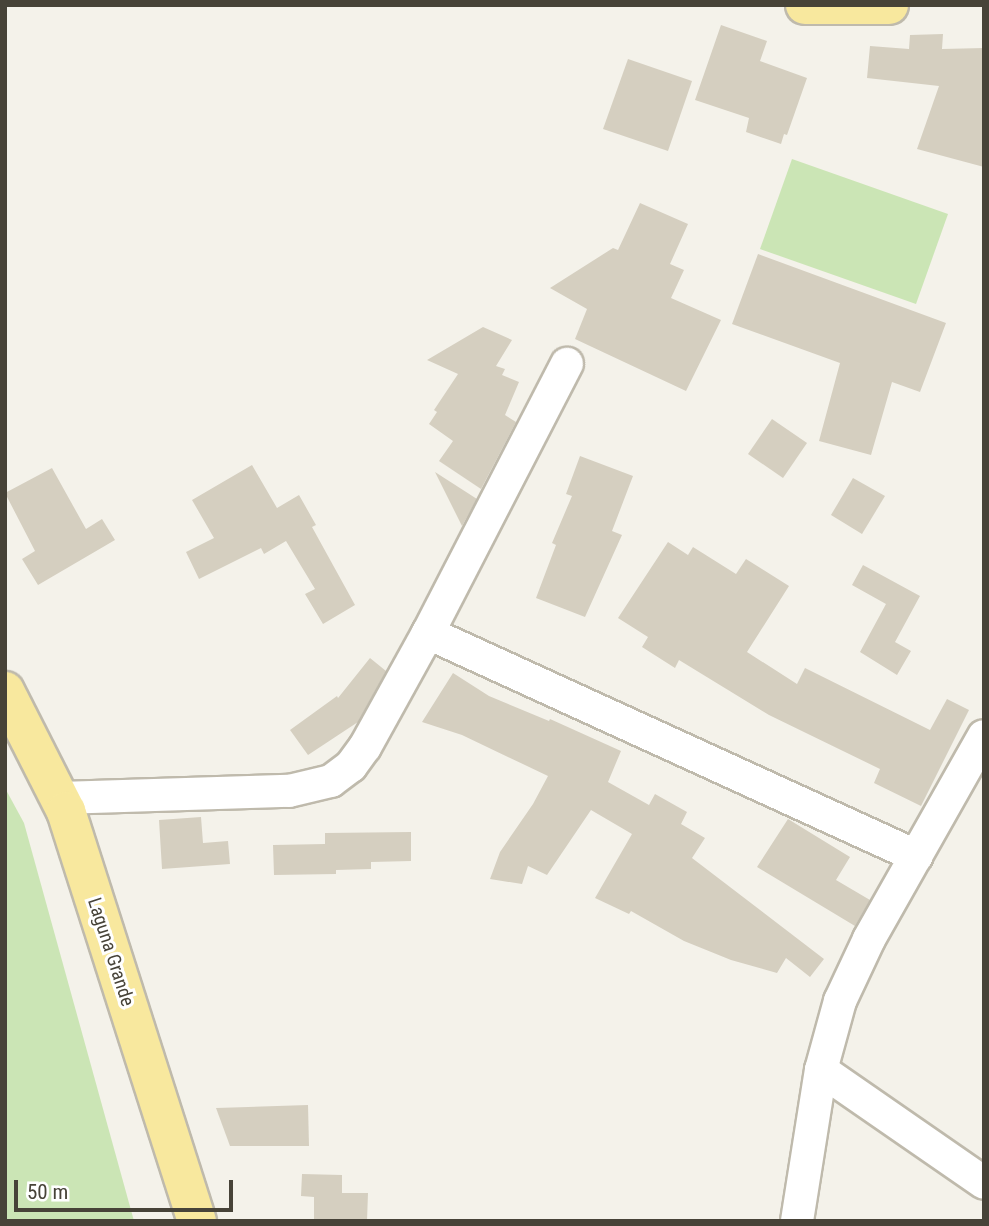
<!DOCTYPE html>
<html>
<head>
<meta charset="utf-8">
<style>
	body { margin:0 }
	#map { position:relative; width:989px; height:1226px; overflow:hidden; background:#f4f2ea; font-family:"Roboto Condensed",sans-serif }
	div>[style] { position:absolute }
	.green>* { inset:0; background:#cbe5b5 }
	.building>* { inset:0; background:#d5cfc0 }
	.roads { filter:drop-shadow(2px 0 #bfbaac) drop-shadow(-2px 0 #bfbaac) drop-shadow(0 2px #bfbaac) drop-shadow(0 -2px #bfbaac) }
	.minor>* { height:32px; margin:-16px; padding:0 16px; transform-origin:16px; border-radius:16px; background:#fff }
	.major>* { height:38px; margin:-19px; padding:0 19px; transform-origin:19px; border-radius:19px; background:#f8e89e }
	span { translate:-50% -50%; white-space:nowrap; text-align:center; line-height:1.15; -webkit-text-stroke:6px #fff; paint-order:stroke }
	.street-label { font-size:19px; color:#474338 }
	.frame { position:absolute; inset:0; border:7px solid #474338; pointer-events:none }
	.scale { position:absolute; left:14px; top:1180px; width:219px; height:32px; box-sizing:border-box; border:4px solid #474338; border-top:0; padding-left:9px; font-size:21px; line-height:24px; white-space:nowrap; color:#474338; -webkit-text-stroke:5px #fff; paint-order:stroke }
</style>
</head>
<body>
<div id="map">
	<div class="green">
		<div style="clip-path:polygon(792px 159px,948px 214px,916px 304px,760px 249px)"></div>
		<div style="clip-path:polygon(5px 788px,24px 823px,134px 1221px,5px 1221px)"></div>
	</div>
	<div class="building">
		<div style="clip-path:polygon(721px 25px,767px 41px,760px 61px,807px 78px,787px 135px,784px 134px,781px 144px,746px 132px,749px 118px,695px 100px)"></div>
		<div style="clip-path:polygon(943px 34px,942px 49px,984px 48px,984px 167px,917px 149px,939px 86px,867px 78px,870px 46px,909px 49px,910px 35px)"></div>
		<div style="clip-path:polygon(628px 59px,692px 81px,668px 151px,603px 129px)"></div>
		<div style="clip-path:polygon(640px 203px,688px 224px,670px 264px,684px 270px,671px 298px,721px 320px,686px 391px,575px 339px,587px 309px,550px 288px,613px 248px,618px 250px)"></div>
		<div style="clip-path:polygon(758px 254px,946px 323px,920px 392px,892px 382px,871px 455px,819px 441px,840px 363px,732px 324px)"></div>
		<div style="clip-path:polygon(483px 327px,512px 340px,496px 366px,505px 369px,502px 375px,519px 382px,505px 415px,516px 422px,481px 489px,439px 461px,453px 441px,429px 424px,437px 412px,434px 410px,458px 374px,427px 360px)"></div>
		<div style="clip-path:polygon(772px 419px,807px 443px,783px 478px,748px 454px)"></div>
		<div style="clip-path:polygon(580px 456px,633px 476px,612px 531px,622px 535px,585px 617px,536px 598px,556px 545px,552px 543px,572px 496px,566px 494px)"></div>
		<div style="clip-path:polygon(252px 465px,277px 508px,299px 495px,316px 525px,312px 527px,355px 605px,323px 624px,305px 594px,315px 589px,286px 541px,264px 554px,261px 548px,199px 579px,186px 552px,214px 538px,192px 500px)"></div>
		<div style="clip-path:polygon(52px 468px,86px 529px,102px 519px,115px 540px,38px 585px,22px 559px,35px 551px,5px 493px)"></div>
		<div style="clip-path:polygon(435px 472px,477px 499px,462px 526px)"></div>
		<div style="clip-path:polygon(853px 478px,885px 496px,862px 534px,831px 515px)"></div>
		<div style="clip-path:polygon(668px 542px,688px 555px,693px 547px,736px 574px,746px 559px,789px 586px,747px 652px,797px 684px,805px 668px,930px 730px,947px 699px,969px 710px,921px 806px,874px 783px,880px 769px,769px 715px,679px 660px,675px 668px,642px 647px,648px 637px,618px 618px)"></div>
		<div style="clip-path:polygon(863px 565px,920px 596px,895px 642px,911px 651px,897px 675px,860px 652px,886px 604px,852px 585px)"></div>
		<div style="clip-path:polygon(370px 658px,386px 671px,358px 722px,308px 755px,290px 730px,337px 696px,338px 698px)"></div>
		<div style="clip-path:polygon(453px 673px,489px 696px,549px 721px,550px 719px,621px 751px,608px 782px,649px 805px,655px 794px,687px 812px,681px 824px,705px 838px,692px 858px,824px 959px,810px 977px,786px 958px,777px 973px,731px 960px,684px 941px,631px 911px,629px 914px,595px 898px,632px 834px,591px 810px,547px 875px,528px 866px,522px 884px,490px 879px,500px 852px,533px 804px,548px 776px,462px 735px,422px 722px)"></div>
		<div style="clip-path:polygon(201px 817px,203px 843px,228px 841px,230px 864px,162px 869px,159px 820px)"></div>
		<div style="clip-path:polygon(788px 819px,850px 857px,836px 880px,870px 900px,855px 926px,757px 867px)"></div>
		<div style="clip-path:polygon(411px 832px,411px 861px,371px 862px,371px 869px,336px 870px,336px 874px,274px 875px,273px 845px,325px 844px,325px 833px)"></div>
		<div style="clip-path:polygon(308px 1105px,309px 1146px,230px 1146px,216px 1108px)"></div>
		<div style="clip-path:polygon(302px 1174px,342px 1175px,342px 1193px,368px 1193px,367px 1221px,314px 1221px,314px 1197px,301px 1196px)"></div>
	</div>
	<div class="roads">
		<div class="minor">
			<div style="left:428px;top:633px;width:537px;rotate:24.56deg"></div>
			<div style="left:60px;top:798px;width:229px;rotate:-1.8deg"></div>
			<div style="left:289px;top:791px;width:43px;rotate:-13.4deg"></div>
			<div style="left:331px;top:781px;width:25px;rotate:-37deg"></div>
			<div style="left:351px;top:766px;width:24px;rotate:-54deg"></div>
			<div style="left:365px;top:747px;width:130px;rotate:-61.1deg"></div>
			<div style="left:428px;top:633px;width:303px;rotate:-62.7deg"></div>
			<div style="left:821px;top:1070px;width:198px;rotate:34.7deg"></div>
			<div style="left:797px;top:1221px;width:153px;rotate:-81deg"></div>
			<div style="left:821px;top:1070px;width:72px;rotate:-74.6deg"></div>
			<div style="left:840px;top:1001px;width:68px;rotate:-64.9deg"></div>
			<div style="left:869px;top:939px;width:233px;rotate:-60.5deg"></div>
		</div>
		<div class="major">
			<div style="left:805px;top:5px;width:84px"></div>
			<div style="left:5px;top:691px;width:135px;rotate:63.1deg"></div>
			<div style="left:66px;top:811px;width:430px;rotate:72.3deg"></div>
		</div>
	</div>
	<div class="street-label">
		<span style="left:111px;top:952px;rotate:72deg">Laguna Grande</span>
	</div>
	<div class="frame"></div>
	<div class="scale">50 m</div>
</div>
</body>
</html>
